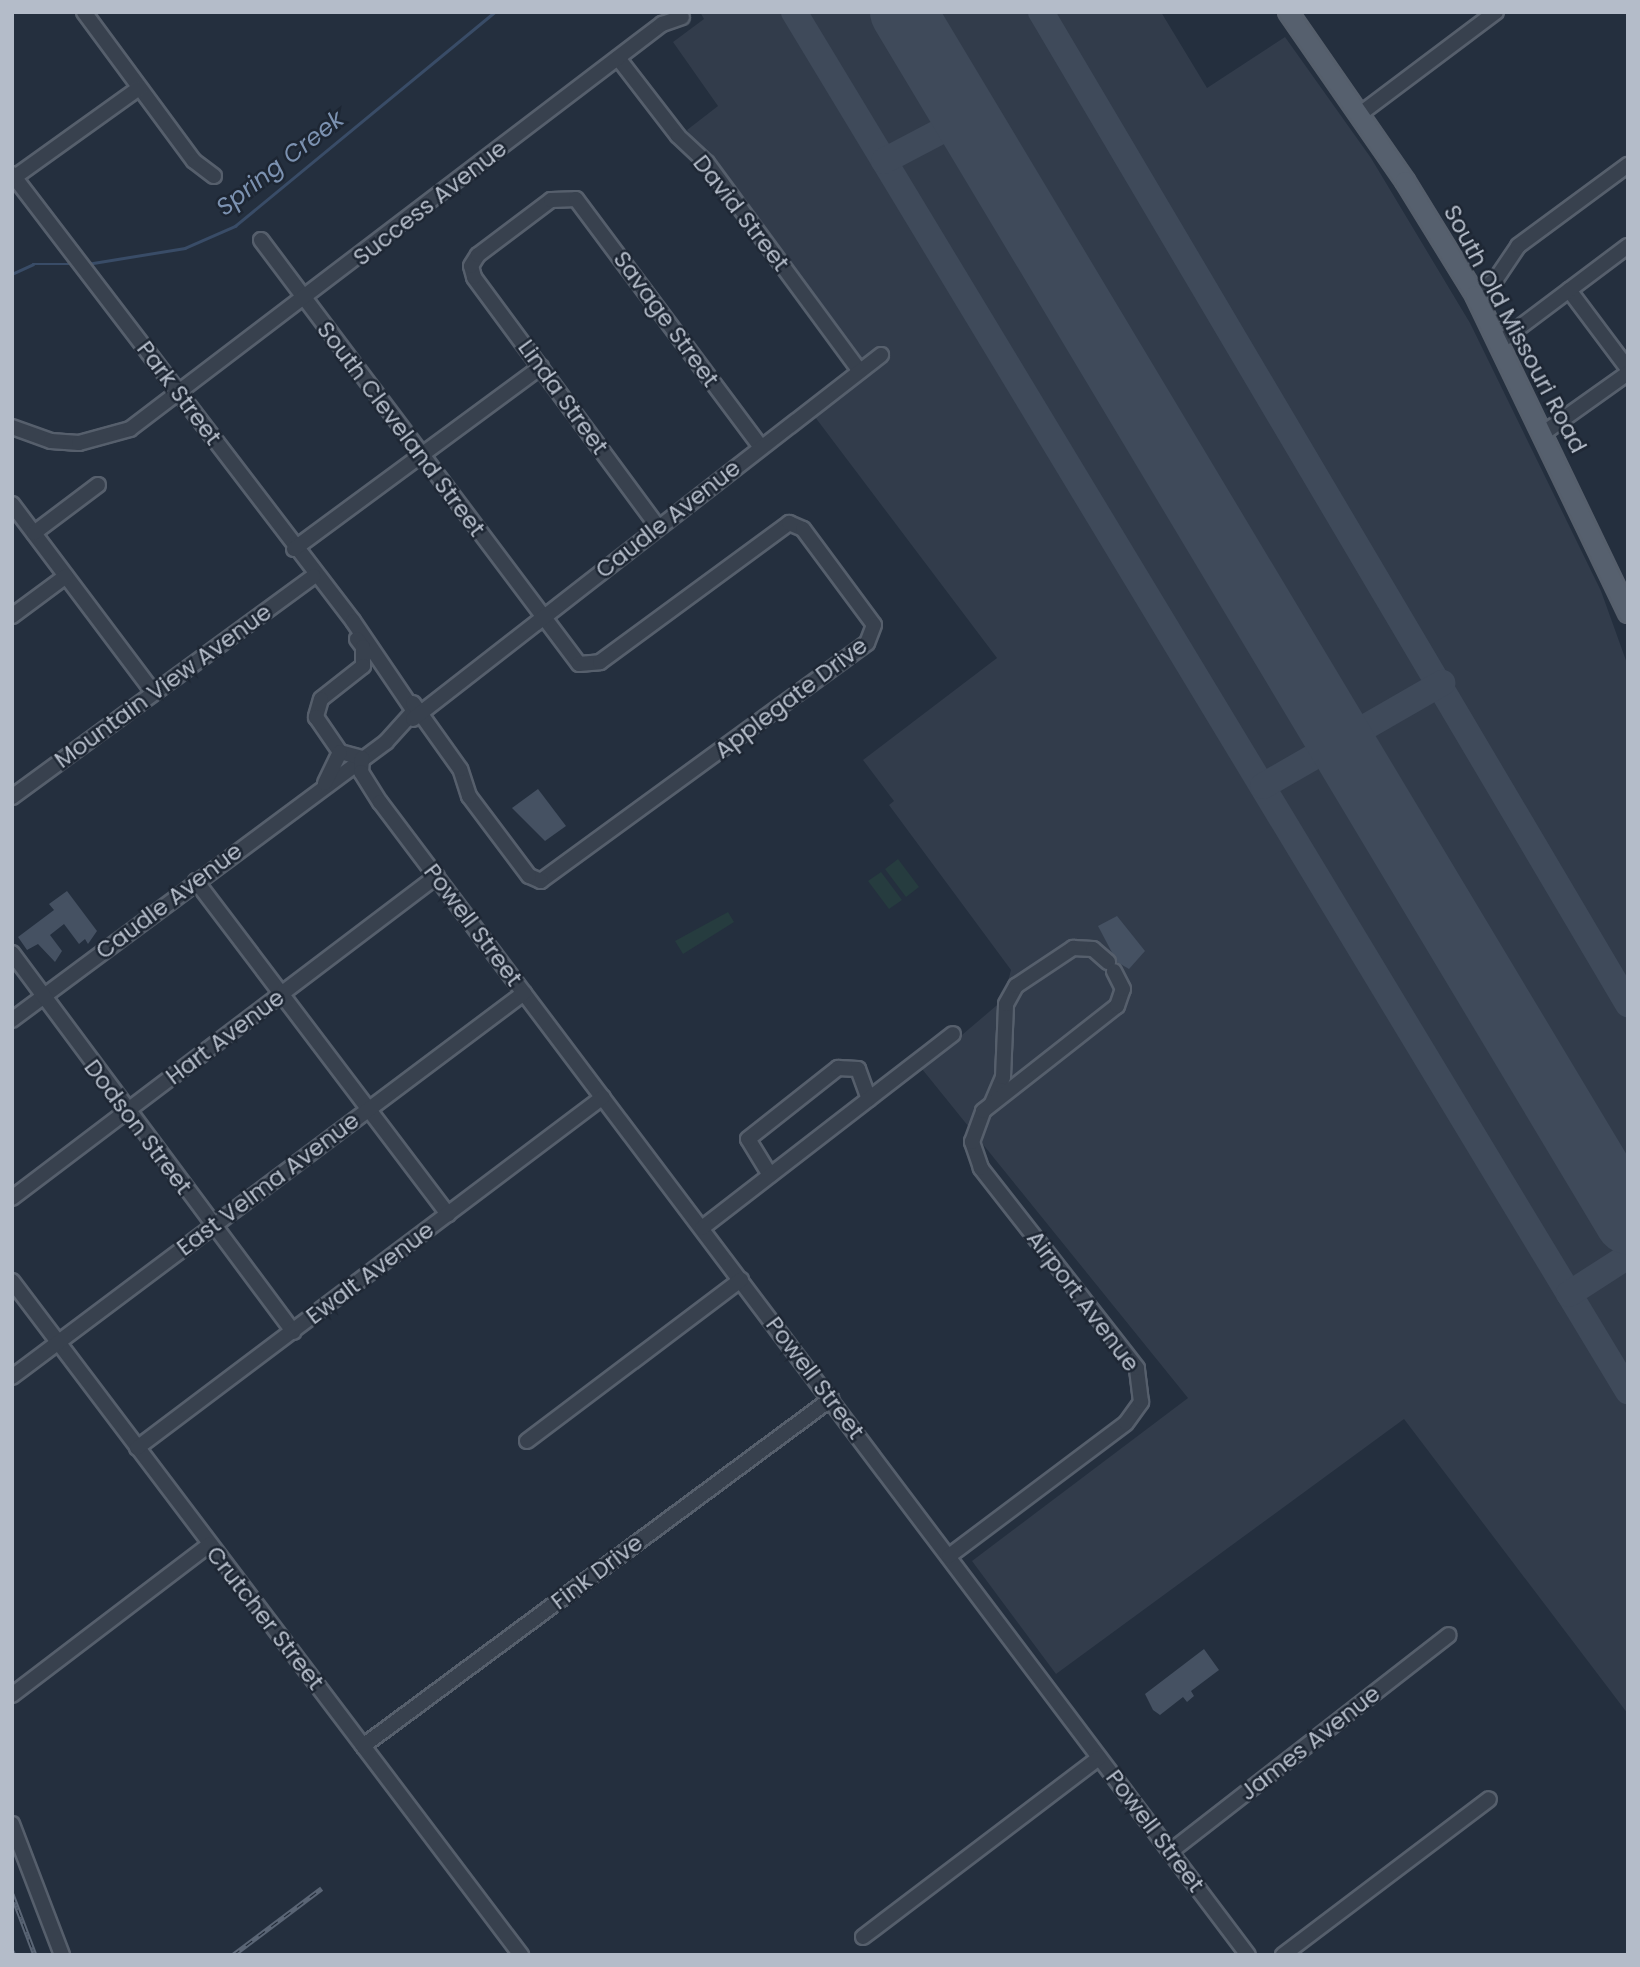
<!DOCTYPE html>
<html>
<head>
<meta charset="utf-8">
<style>
	body { margin:0 }
	#map { position:relative; width:1640px; height:1967px; overflow:hidden; background:#242f3e; font-family:Poppins,sans-serif }
	div>[style] { position:absolute }
	.airport>* { inset:0; background:#323c4b }
	.green>* { inset:0; background:#263c3f }
	.stream>* { height:2.5px; margin:-1.25px; padding:0 1.25px; transform-origin:1.25px; border-radius:1.25px; background:#394c67 }
	.taxiway>* { height:26px; margin:-13px; padding:0 13px; transform-origin:13px; border-radius:13px; background:#3f4a5a }
	.runway>* { height:66px; margin:-33px; padding:0 33px; transform-origin:33px; border-radius:33px; background:#3f4a5a }
	.building>* { inset:0; background:#455162 }
	.roads { filter:drop-shadow(2px 0 #565f6c) drop-shadow(-2px 0 #565f6c) drop-shadow(0 2px #565f6c) drop-shadow(0 -2px #565f6c) }
	.minor>* { height:14px; margin:-7px; padding:0 7px; transform-origin:7px; border-radius:7px; background:#38414e }
	.major>* { height:18px; margin:-9px; padding:0 9px; transform-origin:9px; border-radius:9px; background:#56606e }
	.rail>* { height:5px; margin-top:-2.5px; transform-origin:0; background:repeating-linear-gradient(90deg,#1d2633 0 8px,#5a6575 0 16px); box-sizing:border-box; border-block:2px solid #5a6575 }
	span { translate:-50% -50%; white-space:nowrap; text-align:center; line-height:1.15; -webkit-text-stroke:5px #1d2633; paint-order:stroke }
	.street-label { font-size:23px; color:#b4bcc9 }
	.water-label { font-size:24px; color:#7c92b1; font-style:italic }
	.frame { position:absolute; inset:0; border:14px solid #b4bcc9; pointer-events:none }
</style>
</head>
<body>
<div id="map">
	<div class="airport">
		<div style="clip-path:polygon(700px 12px,1161px 12px,1207px 88px,1285px 37px,1371px 158px,1470px 323px,1601px 591px,1628px 666px,1628px 1714px,1404px 1419px,1056px 1674px,972px 1561px,1188px 1398px,922px 1069px,1003px 1000px,1011px 970px,889px 805px,894px 801px,863px 760px,997px 658px,815px 417px,871px 372px,687px 130px,718px 106px,673px 42px,704px 19px)"></div>
	</div>
	<div class="green">
		<div style="clip-path:polygon(898px 859px,919px 887px,906px 897px,885px 869px)"></div>
		<div style="clip-path:polygon(881px 872px,902px 900px,889px 909px,868px 881px)"></div>
		<div style="clip-path:polygon(728px 912px,734px 922px,683px 954px,675px 941px)"></div>
	</div>
	<div class="stream">
		<div style="left:87px;top:264px;width:99px;rotate:-9.3deg"></div>
		<div style="left:185px;top:248px;width:55px;rotate:-23.7deg"></div>
		<div style="left:235px;top:226px;width:337px;rotate:-39.5deg"></div>
		<div style="left:12px;top:274px;width:23px;rotate:-25deg"></div>
		<div style="left:33px;top:264px;width:41px"></div>
	</div>
	<div class="taxiway">
		<div style="left:794px;top:12px;width:1612px;rotate:58.84deg"></div>
		<div style="left:1041px;top:12px;width:1153px;rotate:59.39deg"></div>
		<div style="left:884px;top:161px;width:93px;rotate:-27.7deg"></div>
		<div style="left:1263px;top:786px;width:207px;rotate:-29.9deg"></div>
		<div style="left:1569px;top:1294px;width:70px;rotate:-32.8deg"></div>
	</div>
	<div class="runway">
		<div style="left:903px;top:12px;width:1410px;rotate:59.05deg"></div>
	</div>
	<div class="building">
		<div style="clip-path:polygon(538px 789px,566px 826px,545px 841px,512px 808px)"></div>
		<div style="clip-path:polygon(67px 891px,97px 931px,88px 944px,85px 939px,79px 944px,64px 924px,50px 935px,62px 951px,55px 962px,38px 944px,27px 950px,18px 937px,54px 910px,49px 904px)"></div>
		<div style="clip-path:polygon(1117px 916px,1145px 951px,1129px 969px,1117px 962px,1098px 926px)"></div>
		<div style="clip-path:polygon(1204px 1649px,1219px 1670px,1191px 1691px,1194px 1696px,1187px 1702px,1183px 1697px,1160px 1715px,1153px 1710px,1145px 1694px)"></div>
	</div>
	<div class="roads">
		<div class="minor">
			<div style="left:84px;top:12px;width:185px;rotate:53.6deg"></div>
			<div style="left:194px;top:161px;width:25px;rotate:37deg"></div>
			<div style="left:618px;top:58px;width:98px;rotate:52.4deg"></div>
			<div style="left:678px;top:136px;width:40px;rotate:43deg"></div>
			<div style="left:707px;top:163px;width:258px;rotate:53.7deg"></div>
			<div style="left:1360px;top:114px;width:170px;rotate:-36.9deg"></div>
			<div style="left:12px;top:174px;width:562px;rotate:52.66deg"></div>
			<div style="left:353px;top:621px;width:109px;rotate:55.9deg"></div>
			<div style="left:414px;top:711px;width:42px;rotate:132.1deg"></div>
			<div style="left:386px;top:742px;width:466px;rotate:143.4deg"></div>
			<div style="left:12px;top:179px;width:156px;rotate:-35.6deg"></div>
			<div style="left:261px;top:240px;width:530px;rotate:53.13deg"></div>
			<div style="left:579px;top:664px;width:21px;rotate:-5deg"></div>
			<div style="left:600px;top:662px;width:235px;rotate:-36.3deg"></div>
			<div style="left:789px;top:523px;width:15px;rotate:23deg"></div>
			<div style="left:803px;top:529px;width:119px;rotate:53.5deg"></div>
			<div style="left:874px;top:625px;width:19px;rotate:111deg"></div>
			<div style="left:867px;top:643px;width:404px;rotate:143.9deg"></div>
			<div style="left:541px;top:881px;width:13px;rotate:-157deg"></div>
			<div style="left:529px;top:876px;width:100px;rotate:-126.9deg"></div>
			<div style="left:469px;top:796px;width:28px;rotate:-108deg"></div>
			<div style="left:460px;top:769px;width:81px;rotate:-125.5deg"></div>
			<div style="left:1569px;top:290px;width:99px;rotate:53.2deg"></div>
			<div style="left:1475px;top:295px;width:26px;rotate:-37deg"></div>
			<div style="left:1496px;top:279px;width:40px;rotate:-56deg"></div>
			<div style="left:1518px;top:246px;width:137px;rotate:-36.4deg"></div>
			<div style="left:1500px;top:342px;width:160px;rotate:-36.9deg"></div>
			<div style="left:12px;top:427px;width:41px;rotate:19.7deg"></div>
			<div style="left:51px;top:441px;width:28px;rotate:4deg"></div>
			<div style="left:79px;top:443px;width:53px;rotate:-15.4deg"></div>
			<div style="left:130px;top:429px;width:669px;rotate:-37.28deg"></div>
			<div style="left:662px;top:24px;width:21px;rotate:-19deg"></div>
			<div style="left:1545px;top:432px;width:102px;rotate:-35.4deg"></div>
			<div style="left:12px;top:504px;width:236px;rotate:53.1deg"></div>
			<div style="left:658px;top:527px;width:310px;rotate:-126.4deg"></div>
			<div style="left:474px;top:277px;width:11px;rotate:-105deg"></div>
			<div style="left:471px;top:266px;width:13px;rotate:-58deg"></div>
			<div style="left:478px;top:255px;width:91px;rotate:-37deg"></div>
			<div style="left:551px;top:200px;width:25px;rotate:-2deg"></div>
			<div style="left:576px;top:199px;width:308px;rotate:53.3deg"></div>
			<div style="left:34px;top:533px;width:80px;rotate:-36.9deg"></div>
			<div style="left:294px;top:549px;width:307px;rotate:-36.4deg"></div>
			<div style="left:12px;top:616px;width:67px;rotate:-36.5deg"></div>
			<div style="left:357px;top:639px;width:10px;rotate:53deg"></div>
			<div style="left:363px;top:647px;width:19px;rotate:90deg"></div>
			<div style="left:363px;top:666px;width:53px;rotate:141.8deg"></div>
			<div style="left:321px;top:699px;width:19px;rotate:106deg"></div>
			<div style="left:316px;top:717px;width:42px;rotate:55.6deg"></div>
			<div style="left:340px;top:752px;width:23px;rotate:15deg"></div>
			<div style="left:413px;top:719px;width:593px;rotate:-37.87deg"></div>
			<div style="left:362px;top:758px;width:14px;rotate:94deg"></div>
			<div style="left:361px;top:772px;width:36px;rotate:58deg"></div>
			<div style="left:380px;top:802px;width:1443px;rotate:53.03deg"></div>
			<div style="left:325px;top:783px;width:34px;rotate:-64deg"></div>
			<div style="left:12px;top:797px;width:374px;rotate:-36.2deg"></div>
			<div style="left:196px;top:881px;width:418px;rotate:52.9deg"></div>
			<div style="left:12px;top:953px;width:472px;rotate:53.4deg"></div>
			<div style="left:992px;top:1103px;width:28px;rotate:-67deg"></div>
			<div style="left:1003px;top:1077px;width:73px;rotate:-87.6deg"></div>
			<div style="left:1006px;top:1004px;width:21px;rotate:-61deg"></div>
			<div style="left:1016px;top:986px;width:69px;rotate:-33.7deg"></div>
			<div style="left:1073px;top:948px;width:20px;rotate:3deg"></div>
			<div style="left:1093px;top:949px;width:20px;rotate:41deg"></div>
			<div style="left:770px;top:1175px;width:42px;rotate:-121.4deg"></div>
			<div style="left:748px;top:1139px;width:115px;rotate:-38.3deg"></div>
			<div style="left:838px;top:1068px;width:20px;rotate:3deg"></div>
			<div style="left:858px;top:1069px;width:32px;rotate:70deg"></div>
			<div style="left:12px;top:1198px;width:533px;rotate:-37.15deg"></div>
			<div style="left:702px;top:1228px;width:317px;rotate:-37.7deg"></div>
			<div style="left:12px;top:1281px;width:845px;rotate:52.94deg"></div>
			<div style="left:12px;top:1377px;width:640px;rotate:-36.87deg"></div>
			<div style="left:527px;top:1441px;width:268px;rotate:-37deg"></div>
			<div style="left:137px;top:1448px;width:583px;rotate:-36.99deg"></div>
			<div style="left:949px;top:1556px;width:221px;rotate:-36.9deg"></div>
			<div style="left:1126px;top:1423px;width:26px;rotate:-54deg"></div>
			<div style="left:1141px;top:1402px;width:34px;rotate:-97deg"></div>
			<div style="left:1137px;top:1368px;width:254px;rotate:-128deg"></div>
			<div style="left:981px;top:1168px;width:28px;rotate:-109deg"></div>
			<div style="left:972px;top:1142px;width:33px;rotate:-70deg"></div>
			<div style="left:983px;top:1111px;width:170px;rotate:-38.1deg"></div>
			<div style="left:1117px;top:1006px;width:18px;rotate:-71deg"></div>
			<div style="left:1123px;top:989px;width:20px;rotate:-117deg"></div>
			<div style="left:12px;top:1695px;width:248px;rotate:-37.3deg"></div>
			<div style="left:363px;top:1746px;width:583px;rotate:-36.56deg"></div>
			<div style="left:12px;top:1824px;width:140px;rotate:69.1deg"></div>
			<div style="left:1170px;top:1852px;width:353px;rotate:-37.9deg"></div>
			<div style="left:863px;top:1937px;width:296px;rotate:-37.2deg"></div>
			<div style="left:1283px;top:1955px;width:258px;rotate:-37.1deg"></div>
		</div>
		<div class="major">
			<div style="left:1288px;top:12px;width:206px;rotate:55.3deg"></div>
			<div style="left:1405px;top:181px;width:134px;rotate:58.4deg"></div>
			<div style="left:1475px;top:295px;width:353px;rotate:64.3deg"></div>
		</div>
	</div>
	<div class="rail">
		<div style="left:12px;top:1894px;width:65px;rotate:69.3deg"></div>
		<div style="left:12px;top:1951px;width:4px;rotate:63deg"></div>
		<div style="left:233px;top:1955px;width:111px;rotate:-37deg"></div>
	</div>
	<div class="street-label">
		<span style="left:430px;top:203px;rotate:-38deg">Success Avenue</span>
		<span style="left:741px;top:213px;rotate:52deg">David Street</span>
		<span style="left:666px;top:319px;rotate:54deg">Savage Street</span>
		<span style="left:1515px;top:329px;rotate:62deg">South Old Missouri Road</span>
		<span style="left:179px;top:393px;rotate:53deg">Park Street</span>
		<span style="left:563px;top:397px;rotate:54deg">Linda Street</span>
		<span style="left:401px;top:429px;rotate:53deg">South Cleveland Street</span>
		<span style="left:668px;top:519px;rotate:-38deg">Caudle Avenue</span>
		<span style="left:163px;top:686px;rotate:-36deg">Mountain View Avenue</span>
		<span style="left:791px;top:698px;rotate:-37deg">Applegate Drive</span>
		<span style="left:169px;top:901px;rotate:-37deg">Caudle Avenue</span>
		<span style="left:473px;top:925px;rotate:53deg">Powell Street</span>
		<span style="left:225px;top:1037px;rotate:-37deg">Hart Avenue</span>
		<span style="left:138px;top:1127px;rotate:53deg">Dodson Street</span>
		<span style="left:268px;top:1184px;rotate:-37deg">East Velma Avenue</span>
		<span style="left:370px;top:1273px;rotate:-37deg">Ewalt Avenue</span>
		<span style="left:1083px;top:1301px;rotate:53deg">Airport Avenue</span>
		<span style="left:815px;top:1378px;rotate:53deg">Powell Street</span>
		<span style="left:597px;top:1572px;rotate:-37deg">Fink Drive</span>
		<span style="left:265px;top:1618px;rotate:52deg">Crutcher Street</span>
		<span style="left:1310px;top:1743px;rotate:-38deg">James Avenue</span>
		<span style="left:1155px;top:1831px;rotate:53deg">Powell Street</span>
	</div>
	<div class="water-label">
		<span style="left:280px;top:163px;rotate:-38deg">Spring Creek</span>
	</div>
	<div class="frame"></div>
</div>
</body>
</html>
